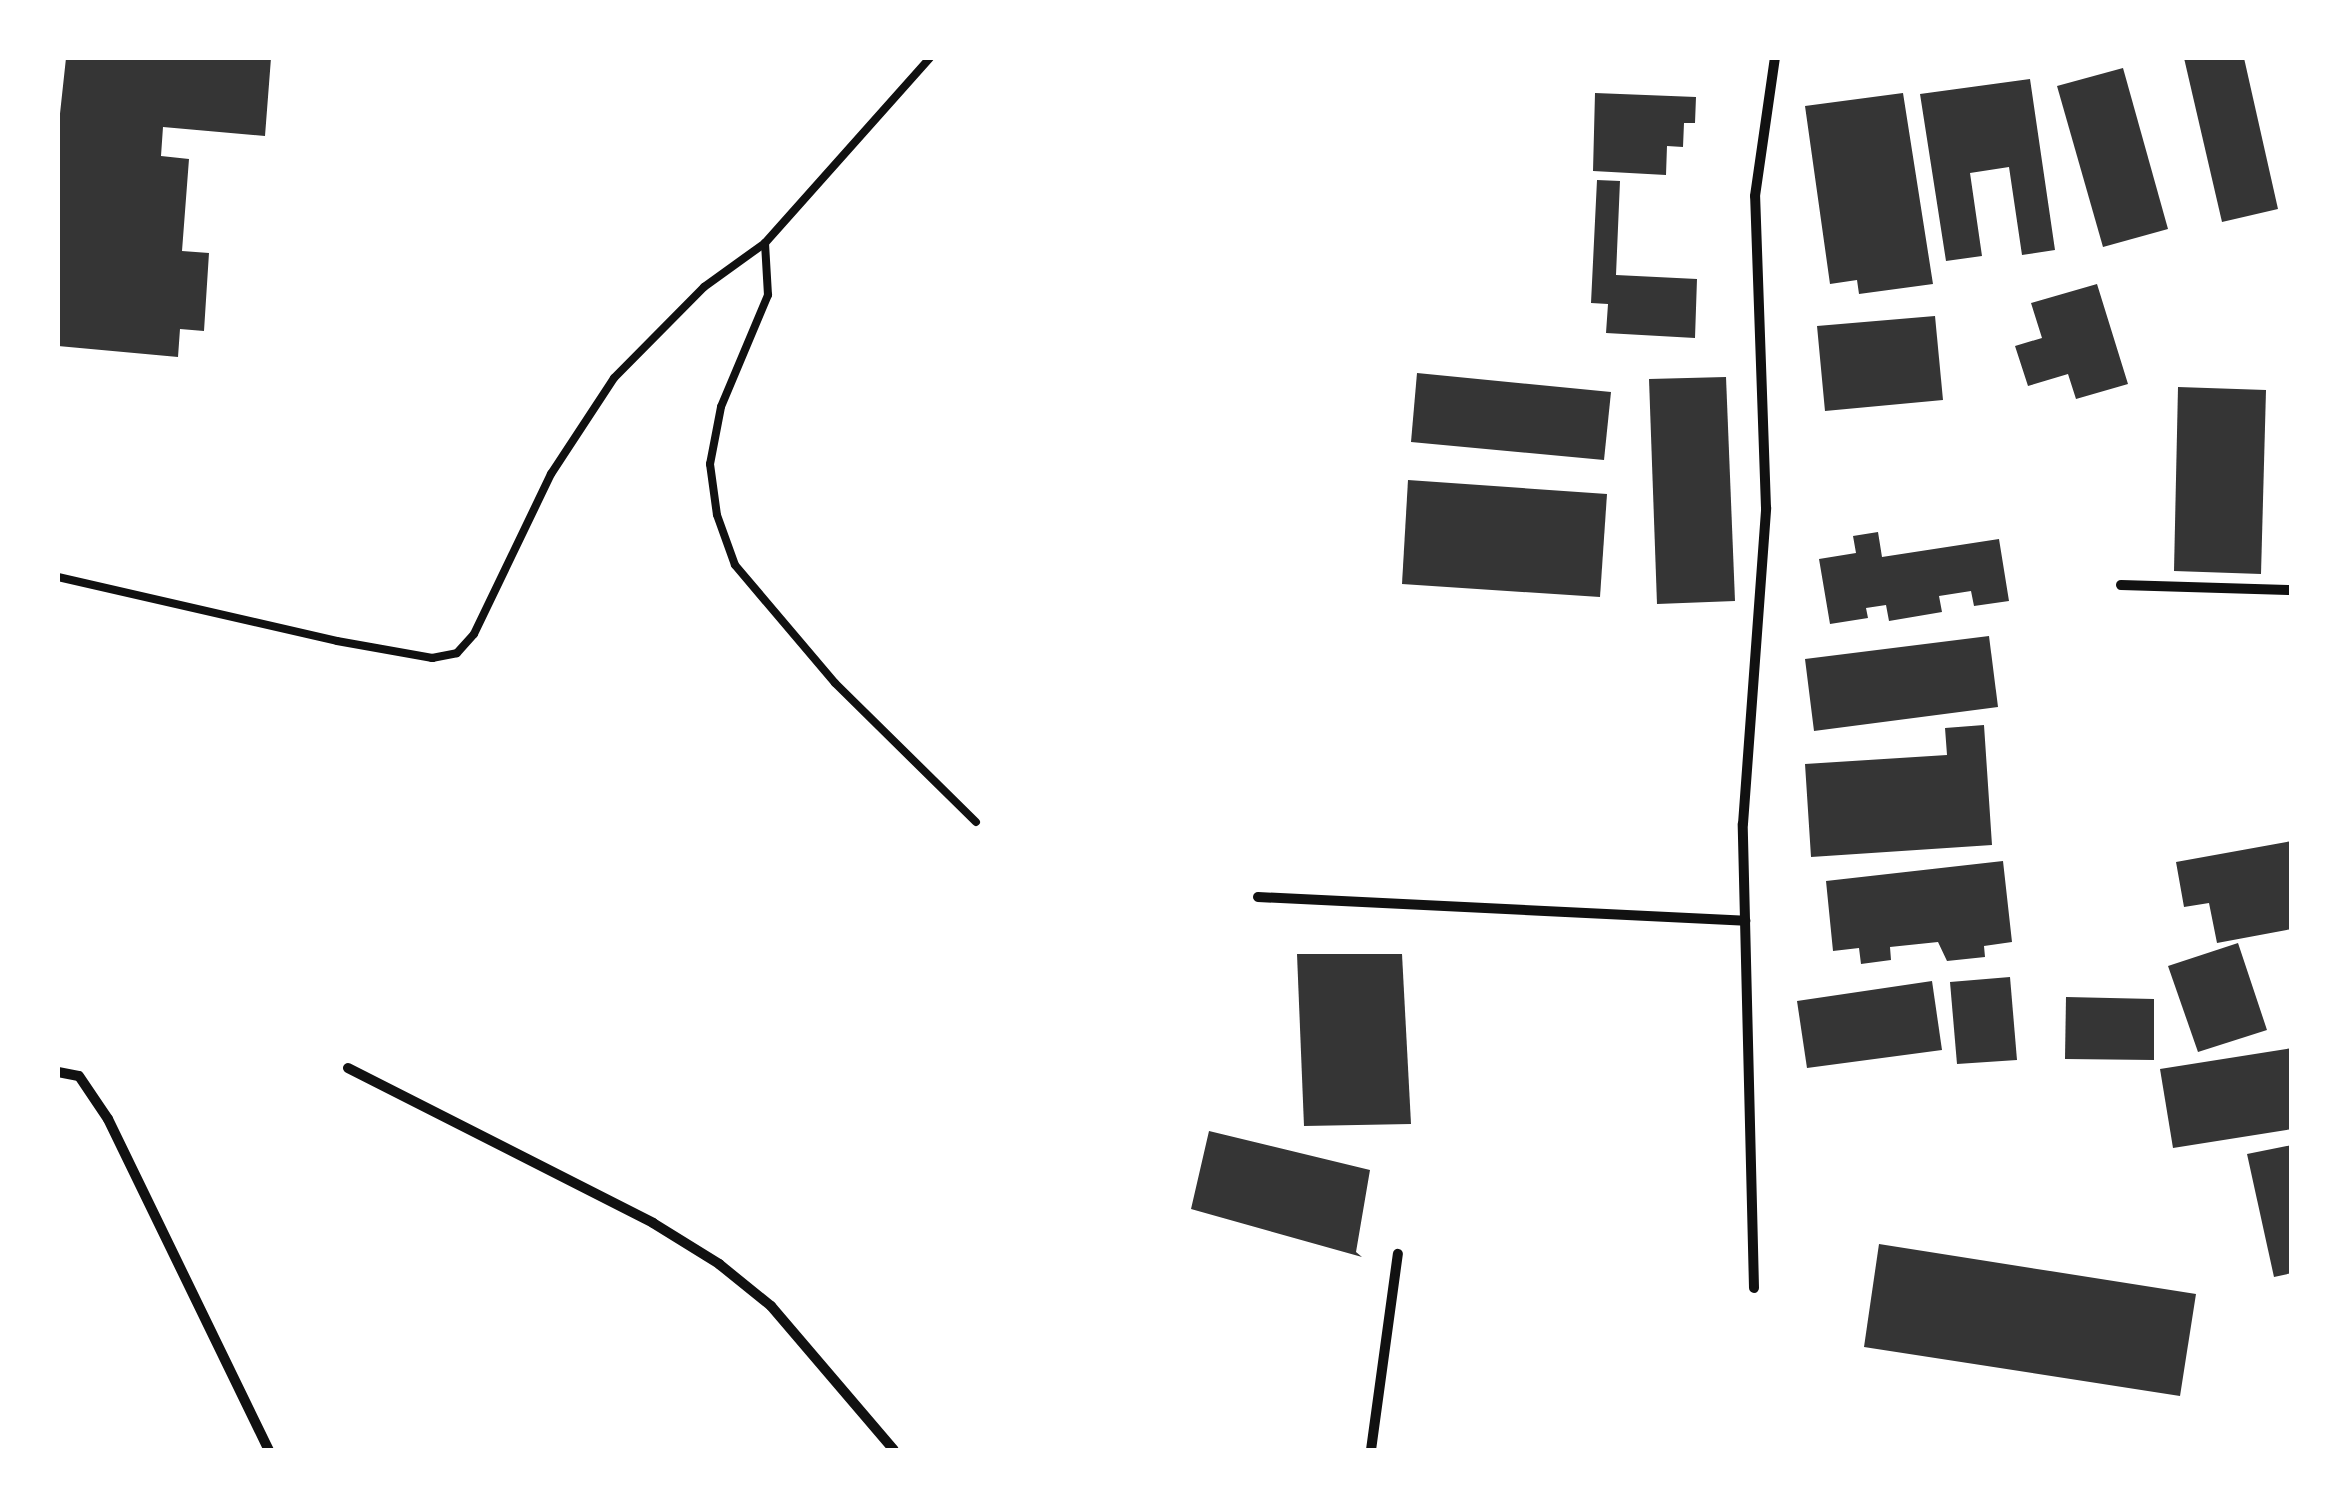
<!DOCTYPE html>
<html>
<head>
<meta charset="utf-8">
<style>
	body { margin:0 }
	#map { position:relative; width:2349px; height:1508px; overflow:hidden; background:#fff; font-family:Overpass,sans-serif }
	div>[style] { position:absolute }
	.building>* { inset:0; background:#353535 }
	.service>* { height:8px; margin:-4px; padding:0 4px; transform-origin:4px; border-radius:4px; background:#111 }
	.minor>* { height:10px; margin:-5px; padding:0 5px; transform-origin:5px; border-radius:5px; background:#111 }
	span { translate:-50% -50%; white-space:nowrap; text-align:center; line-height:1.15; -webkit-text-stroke:8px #fff; paint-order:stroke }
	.frame { position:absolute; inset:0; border:60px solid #fff; pointer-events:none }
</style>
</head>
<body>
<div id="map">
	<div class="building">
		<div style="clip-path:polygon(66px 58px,271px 58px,265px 136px,163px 127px,161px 156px,189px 159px,182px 251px,209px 253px,204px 331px,180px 329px,178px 357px,58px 346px,58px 132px)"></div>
		<div style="clip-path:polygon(2184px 58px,2244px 58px,2278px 209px,2222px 222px)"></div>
		<div style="clip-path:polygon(2123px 68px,2168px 229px,2103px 247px,2057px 86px)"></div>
		<div style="clip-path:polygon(2030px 79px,2055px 250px,2022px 255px,2009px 167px,1970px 173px,1982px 256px,1946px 261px,1920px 94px)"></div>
		<div style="clip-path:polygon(1595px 93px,1696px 97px,1695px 123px,1684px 123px,1683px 147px,1667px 146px,1666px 175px,1593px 171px)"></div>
		<div style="clip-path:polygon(1903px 93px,1933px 284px,1859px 294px,1857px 280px,1830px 284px,1805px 106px)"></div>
		<div style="clip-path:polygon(1597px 180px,1620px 181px,1616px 275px,1697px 279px,1695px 338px,1606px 333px,1608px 304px,1591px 303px)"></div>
		<div style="clip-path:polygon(2097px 284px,2128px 384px,2076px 399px,2068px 374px,2028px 386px,2015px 346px,2042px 338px,2031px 303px)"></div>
		<div style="clip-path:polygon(1935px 316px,1943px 400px,1825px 411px,1817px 326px)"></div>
		<div style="clip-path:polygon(1417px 373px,1611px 392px,1604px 460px,1411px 442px)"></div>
		<div style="clip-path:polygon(1726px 377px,1735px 601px,1657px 604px,1649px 379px)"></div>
		<div style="clip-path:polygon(2178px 387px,2266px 390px,2261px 574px,2174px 571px)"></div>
		<div style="clip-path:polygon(1408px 480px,1607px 494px,1600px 597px,1402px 584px)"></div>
		<div style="clip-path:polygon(1878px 532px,1882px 557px,1999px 539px,2009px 601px,1974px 606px,1971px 591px,1939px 596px,1942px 612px,1889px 621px,1886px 605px,1866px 608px,1868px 618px,1830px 624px,1819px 559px,1856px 553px,1853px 536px)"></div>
		<div style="clip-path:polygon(1989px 636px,1998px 707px,1814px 731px,1805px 659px)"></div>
		<div style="clip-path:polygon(1984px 725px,1992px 845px,1811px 857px,1805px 764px,1947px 755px,1945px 728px)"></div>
		<div style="clip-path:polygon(2292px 841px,2292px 929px,2217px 943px,2209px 903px,2184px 907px,2176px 862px)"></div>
		<div style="clip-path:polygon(2003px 861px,2012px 942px,1984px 946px,1985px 957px,1947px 961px,1938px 942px,1890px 947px,1891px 960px,1861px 964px,1859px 948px,1833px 951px,1826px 881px)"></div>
		<div style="clip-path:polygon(2238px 943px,2267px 1030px,2198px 1052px,2168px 966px)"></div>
		<div style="clip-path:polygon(1297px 954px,1402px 954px,1411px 1124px,1304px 1126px)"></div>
		<div style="clip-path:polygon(2010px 977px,2017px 1060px,1957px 1064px,1950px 982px)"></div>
		<div style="clip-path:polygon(1932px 981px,1942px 1050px,1807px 1068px,1797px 1001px)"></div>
		<div style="clip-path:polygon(2066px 997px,2154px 999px,2154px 1060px,2065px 1059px)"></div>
		<div style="clip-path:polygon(2292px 1048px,2292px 1129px,2173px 1148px,2160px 1069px)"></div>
		<div style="clip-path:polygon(1209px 1131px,1370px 1170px,1356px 1252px,1362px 1257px,1191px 1209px)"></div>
		<div style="clip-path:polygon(2292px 1145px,2292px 1273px,2274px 1277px,2247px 1154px)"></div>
		<div style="clip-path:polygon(1879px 1244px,2196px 1294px,2180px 1396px,1864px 1347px)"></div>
	</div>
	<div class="service">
		<div style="left:765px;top:243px;width:52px;rotate:86.7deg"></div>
		<div style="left:768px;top:295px;width:121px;rotate:112.8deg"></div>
		<div style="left:721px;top:407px;width:58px;rotate:100.9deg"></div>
		<div style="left:710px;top:464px;width:51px;rotate:82.2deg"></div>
		<div style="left:717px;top:515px;width:53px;rotate:70.2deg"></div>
		<div style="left:735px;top:565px;width:155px;rotate:49.7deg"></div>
		<div style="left:835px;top:683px;width:198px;rotate:44.6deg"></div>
		<div style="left:58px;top:577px;width:286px;rotate:12.9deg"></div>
		<div style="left:337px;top:641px;width:97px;rotate:10.1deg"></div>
		<div style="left:432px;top:658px;width:25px;rotate:-11deg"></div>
		<div style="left:457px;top:653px;width:25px;rotate:-48deg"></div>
		<div style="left:474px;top:634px;width:178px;rotate:-64.3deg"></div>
		<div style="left:551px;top:474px;width:115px;rotate:-56.7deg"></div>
		<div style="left:614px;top:378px;width:128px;rotate:-45.3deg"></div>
		<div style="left:704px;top:287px;width:75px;rotate:-35.8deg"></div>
		<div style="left:765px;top:243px;width:248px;rotate:-48.3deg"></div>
	</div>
	<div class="minor">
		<div style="left:2121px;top:585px;width:171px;rotate:1.7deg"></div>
		<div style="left:1258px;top:897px;width:488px;rotate:2.8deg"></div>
		<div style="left:348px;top:1068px;width:342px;rotate:26.9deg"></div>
		<div style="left:653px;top:1223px;width:78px;rotate:31.8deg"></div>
		<div style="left:719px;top:1264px;width:67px;rotate:38.9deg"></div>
		<div style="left:771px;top:1306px;width:189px;rotate:49.5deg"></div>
		<div style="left:58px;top:1072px;width:21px;rotate:11deg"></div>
		<div style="left:79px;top:1076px;width:52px;rotate:56deg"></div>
		<div style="left:108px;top:1119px;width:368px;rotate:64.1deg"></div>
		<div style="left:1754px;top:1288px;width:464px;rotate:-91.4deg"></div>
		<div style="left:1743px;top:824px;width:317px;rotate:-85.8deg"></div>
		<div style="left:1766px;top:508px;width:312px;rotate:-92deg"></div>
		<div style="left:1755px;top:196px;width:139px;rotate:-81.8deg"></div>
		<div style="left:1371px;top:1450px;width:198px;rotate:-82.2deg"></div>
	</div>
	<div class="frame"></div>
</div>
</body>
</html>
